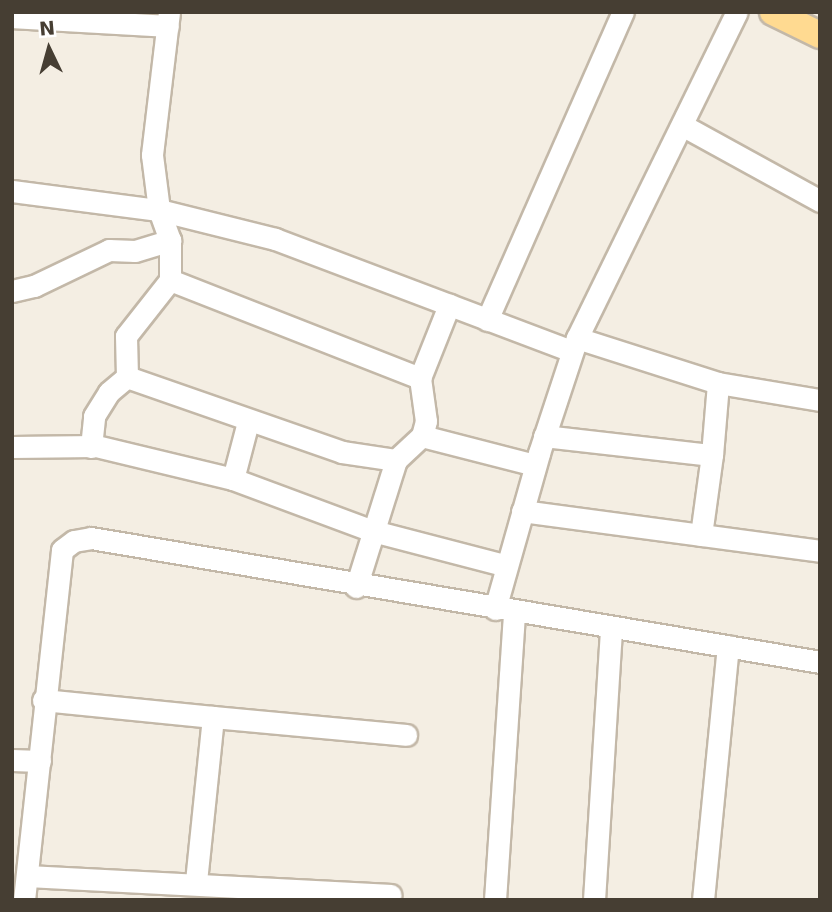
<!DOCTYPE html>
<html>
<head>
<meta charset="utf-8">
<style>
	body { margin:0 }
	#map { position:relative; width:832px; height:912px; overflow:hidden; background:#f4eee3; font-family:"DejaVu Sans",sans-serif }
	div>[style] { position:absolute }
	.roads { filter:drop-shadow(2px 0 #c3b8a8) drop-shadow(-2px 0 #c3b8a8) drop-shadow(0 2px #c3b8a8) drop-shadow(0 -2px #c3b8a8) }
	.minor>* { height:21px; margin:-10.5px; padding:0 10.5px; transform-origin:10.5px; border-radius:10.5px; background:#fff }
	.major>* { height:26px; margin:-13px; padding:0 13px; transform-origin:13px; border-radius:13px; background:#ffda91 }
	span { translate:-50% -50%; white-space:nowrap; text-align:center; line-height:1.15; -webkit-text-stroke:5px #fff; paint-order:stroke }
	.frame { position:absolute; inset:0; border:14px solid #463e33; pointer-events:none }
	.north { position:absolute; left:14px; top:14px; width:70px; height:70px; -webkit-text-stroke:5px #fff; paint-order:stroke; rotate:355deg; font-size:19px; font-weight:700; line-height:28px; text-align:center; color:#463e33 }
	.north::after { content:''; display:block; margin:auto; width:24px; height:32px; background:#463e33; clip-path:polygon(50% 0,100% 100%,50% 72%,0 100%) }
</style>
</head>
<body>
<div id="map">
	<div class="roads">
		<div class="minor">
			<div style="left:169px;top:12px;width:144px;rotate:96.8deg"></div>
			<div style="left:152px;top:155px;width:55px;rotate:82.7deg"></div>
			<div style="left:159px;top:210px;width:120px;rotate:14deg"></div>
			<div style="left:275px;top:239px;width:317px;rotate:20.7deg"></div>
			<div style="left:12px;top:17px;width:156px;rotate:3.3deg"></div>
			<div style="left:682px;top:125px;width:158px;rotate:28.8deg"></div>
			<div style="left:12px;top:191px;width:148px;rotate:7.4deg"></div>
			<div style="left:159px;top:210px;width:32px;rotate:70deg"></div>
			<div style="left:170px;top:240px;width:40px;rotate:90deg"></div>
			<div style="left:12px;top:291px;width:23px;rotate:-13deg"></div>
			<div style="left:34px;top:286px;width:83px;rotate:-25.6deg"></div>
			<div style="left:109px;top:250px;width:26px;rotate:2deg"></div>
			<div style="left:135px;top:251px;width:37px;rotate:-17deg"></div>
			<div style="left:487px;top:320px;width:337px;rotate:-66.2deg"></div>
			<div style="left:577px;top:338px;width:148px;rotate:17.7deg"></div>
			<div style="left:718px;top:383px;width:103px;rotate:9.5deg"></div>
			<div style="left:127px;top:377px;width:41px;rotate:-91.4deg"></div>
			<div style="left:126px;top:336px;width:71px;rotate:-51.8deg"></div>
			<div style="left:170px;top:280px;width:269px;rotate:21.4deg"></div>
			<div style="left:420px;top:378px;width:43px;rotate:82.1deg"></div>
			<div style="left:426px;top:421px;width:16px;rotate:105deg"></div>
			<div style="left:127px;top:377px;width:228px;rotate:19.2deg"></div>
			<div style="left:342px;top:452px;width:55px;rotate:8.4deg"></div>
			<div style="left:396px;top:460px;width:35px;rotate:-43deg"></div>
			<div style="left:422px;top:436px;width:117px;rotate:14.4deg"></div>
			<div style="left:420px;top:378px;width:79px;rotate:-68.3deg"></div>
			<div style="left:544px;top:436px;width:169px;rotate:6.5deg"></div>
			<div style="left:712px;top:455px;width:72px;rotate:-85.2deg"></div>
			<div style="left:12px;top:447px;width:84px;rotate:-0.7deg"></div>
			<div style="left:96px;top:446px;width:141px;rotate:13.5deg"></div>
			<div style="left:233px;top:479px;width:59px;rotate:-75.3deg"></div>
			<div style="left:91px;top:447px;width:31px;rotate:-84deg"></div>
			<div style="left:94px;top:416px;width:28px;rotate:-58deg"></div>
			<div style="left:109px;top:392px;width:23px;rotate:-40deg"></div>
			<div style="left:233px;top:479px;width:149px;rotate:20.4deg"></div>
			<div style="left:373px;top:531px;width:138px;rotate:14.6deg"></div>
			<div style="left:522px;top:511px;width:301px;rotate:7.6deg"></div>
			<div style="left:701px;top:535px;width:81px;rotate:-82.2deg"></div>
			<div style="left:356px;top:587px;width:133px;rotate:-72.5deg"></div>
			<div style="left:495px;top:609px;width:162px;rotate:-74.2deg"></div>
			<div style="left:539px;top:453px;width:121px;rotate:-71.7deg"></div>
			<div style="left:577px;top:338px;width:363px;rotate:-63.9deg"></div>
			<div style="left:43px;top:700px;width:171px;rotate:5.7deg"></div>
			<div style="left:213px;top:717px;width:166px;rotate:95.9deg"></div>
			<div style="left:213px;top:717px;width:194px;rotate:5.3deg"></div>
			<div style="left:12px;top:760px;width:28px;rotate:2deg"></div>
			<div style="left:28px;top:876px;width:363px;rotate:3deg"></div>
			<div style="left:24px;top:900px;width:352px;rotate:-83.8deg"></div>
			<div style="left:62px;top:550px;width:15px;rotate:-37deg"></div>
			<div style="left:74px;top:541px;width:17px;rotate:-10deg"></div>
			<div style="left:91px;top:538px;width:739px;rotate:9.65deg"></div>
			<div style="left:495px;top:900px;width:289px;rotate:-86.2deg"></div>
			<div style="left:594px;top:900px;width:273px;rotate:-86.4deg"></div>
			<div style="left:703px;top:900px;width:255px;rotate:-84.4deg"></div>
		</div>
		<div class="major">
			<div style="left:773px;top:12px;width:52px;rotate:26.1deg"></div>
		</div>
	</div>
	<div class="frame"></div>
	<div class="north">N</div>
</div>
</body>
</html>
